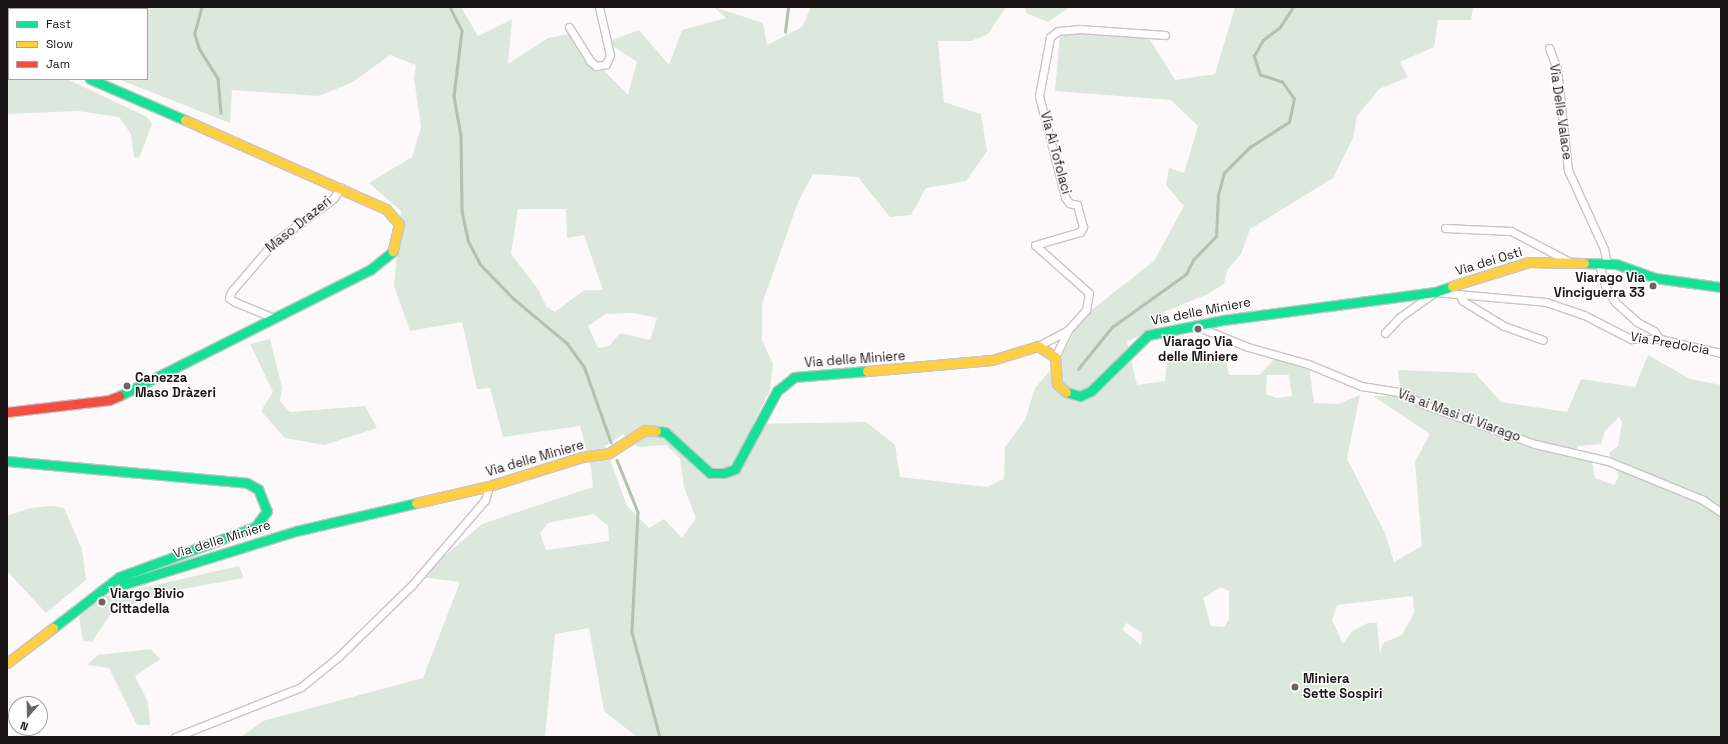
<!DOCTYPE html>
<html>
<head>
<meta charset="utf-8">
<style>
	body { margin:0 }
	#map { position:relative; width:1728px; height:744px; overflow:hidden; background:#fdf9fb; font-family:"Space Grotesk",sans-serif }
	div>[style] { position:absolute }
	.green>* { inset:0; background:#dbe8db }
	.stream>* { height:2.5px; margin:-1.25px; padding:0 1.25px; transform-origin:1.25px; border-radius:1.25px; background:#b1c2b2 }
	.roads { filter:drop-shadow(1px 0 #c9c4c6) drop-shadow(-1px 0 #c9c4c6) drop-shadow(0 1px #c9c4c6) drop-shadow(0 -1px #c9c4c6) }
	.street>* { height:7px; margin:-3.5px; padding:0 3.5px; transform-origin:3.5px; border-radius:3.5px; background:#fffefe }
	.fast>* { height:9px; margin:-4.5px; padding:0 4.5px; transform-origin:4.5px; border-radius:4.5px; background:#16e098 }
	.slow>* { height:9px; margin:-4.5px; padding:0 4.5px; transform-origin:4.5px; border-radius:4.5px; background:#ffcf43 }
	.jam>* { height:9px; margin:-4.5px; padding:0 4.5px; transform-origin:4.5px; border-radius:4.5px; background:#f24e42 }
	.dots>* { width:11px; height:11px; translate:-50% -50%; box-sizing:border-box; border:2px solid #fff; border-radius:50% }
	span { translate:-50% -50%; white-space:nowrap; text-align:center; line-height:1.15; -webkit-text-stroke:3px #fff; paint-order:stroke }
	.street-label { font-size:13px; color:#1b1416 }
	.poi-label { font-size:13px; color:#1b1416; font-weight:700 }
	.right { translate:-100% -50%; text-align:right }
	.left { translate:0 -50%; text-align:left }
	.frame { position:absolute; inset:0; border:8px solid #1b1416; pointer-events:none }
	.legend { position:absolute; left:8px; top:8px; width:140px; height:72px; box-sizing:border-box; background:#fff; border:1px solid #a4a1a2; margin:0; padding:5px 7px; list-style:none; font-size:12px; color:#1b1416 }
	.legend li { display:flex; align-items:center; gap:8px; height:20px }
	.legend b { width:20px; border:1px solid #a4a1a2 }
	.north { position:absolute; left:8px; top:696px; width:40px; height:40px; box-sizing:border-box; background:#fff; border:1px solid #a4a1a2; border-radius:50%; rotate:200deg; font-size:11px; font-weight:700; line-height:16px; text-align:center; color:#1b1416 }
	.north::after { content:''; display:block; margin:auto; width:14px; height:18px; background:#6a6466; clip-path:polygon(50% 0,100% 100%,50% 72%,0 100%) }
</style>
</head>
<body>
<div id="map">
	<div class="green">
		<div style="clip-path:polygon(evenodd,52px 7px,461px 7px,478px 36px,512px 19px,508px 64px,548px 38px,569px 34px,628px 95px,637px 62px,607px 42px,639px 30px,669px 65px,682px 30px,726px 18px,714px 7px,763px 23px,767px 45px,802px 27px,811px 7px,1006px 7px,988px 34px,971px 41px,938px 41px,944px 102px,981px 114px,987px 151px,966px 181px,926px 188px,911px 215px,890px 217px,858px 177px,813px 174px,798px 202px,762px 304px,762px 340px,773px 364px,770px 390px,753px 424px,866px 422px,895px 445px,900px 477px,987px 487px,1004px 479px,1005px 447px,1025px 420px,1035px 388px,1061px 358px,1080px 319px,1154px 261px,1184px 206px,1166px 185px,1169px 168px,1184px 173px,1198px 126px,1171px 100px,1055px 91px,1060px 33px,1149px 38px,1175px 80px,1215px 74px,1235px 7px,1473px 7px,1471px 20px,1438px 20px,1434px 47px,1400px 62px,1408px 77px,1379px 89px,1357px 116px,1353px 138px,1333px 178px,1250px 229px,1241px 254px,1227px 270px,1224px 284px,1208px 294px,1164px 312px,1161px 325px,1127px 342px,1137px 385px,1165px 381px,1167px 359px,1225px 356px,1229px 375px,1259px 375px,1275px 359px,1309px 366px,1314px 403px,1338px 404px,1360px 395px,1347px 459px,1385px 533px,1394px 562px,1422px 546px,1415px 462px,1430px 434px,1373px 396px,1401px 396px,1398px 370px,1475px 373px,1501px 402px,1567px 412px,1581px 379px,1635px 387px,1648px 355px,1690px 379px,1721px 385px,1721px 737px,637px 737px,604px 711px,589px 628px,555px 634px,545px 737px,241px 737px,263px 721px,423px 678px,460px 582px,420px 577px,482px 524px,593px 487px,591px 467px,580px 426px,503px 437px,490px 388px,477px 389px,462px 322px,410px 331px,394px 286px,401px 211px,369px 183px,412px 157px,421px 127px,414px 78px,416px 65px,390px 55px,353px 82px,319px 96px,232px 90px,230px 123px,118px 79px,147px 79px,147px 9px,52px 7px,518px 209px,566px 209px,567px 238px,584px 235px,603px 290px,584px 290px,555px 312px,546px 306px,538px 289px,511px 254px,518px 209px,52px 7px,634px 313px,657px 318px,650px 340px,620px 333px,609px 346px,598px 348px,588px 326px,606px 314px,634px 313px,52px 7px,1267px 375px,1289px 375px,1292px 396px,1276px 398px,1266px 394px,1267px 375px,52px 7px,1619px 417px,1622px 422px,1618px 446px,1609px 453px,1619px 476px,1614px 485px,1595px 478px,1592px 461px,1574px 455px,1578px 446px,1601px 444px,1605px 431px,1619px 417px,52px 7px,623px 434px,638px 447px,666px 445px,680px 458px,684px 487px,696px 518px,682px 538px,664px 519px,649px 528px,627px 506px,605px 446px,623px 434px,52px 7px,594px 514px,608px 526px,609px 541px,546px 550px,540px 533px,548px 523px,594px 514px,52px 7px,1221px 587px,1229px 591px,1229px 619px,1224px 627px,1211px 626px,1203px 598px,1221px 587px,52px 7px,1413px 596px,1414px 613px,1402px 635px,1383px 643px,1380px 653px,1377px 623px,1368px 623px,1352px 631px,1343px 644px,1332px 620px,1337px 605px,1413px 596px,52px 7px,1127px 623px,1142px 633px,1141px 645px,1122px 629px,1127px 623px)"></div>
		<div style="clip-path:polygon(1025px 7px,1070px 7px,1048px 22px,1026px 13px)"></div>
		<div style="clip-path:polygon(7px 52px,9px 79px,67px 79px,147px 117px,152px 124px,139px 158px,134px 157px,131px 134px,119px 117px,78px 111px,7px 114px)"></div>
		<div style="clip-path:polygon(270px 339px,282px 387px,280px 401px,290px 412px,365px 406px,377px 428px,324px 445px,285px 438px,261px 411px,273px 392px,250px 344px)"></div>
		<div style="clip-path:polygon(52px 506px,64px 508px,82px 549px,86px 580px,46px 613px,7px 571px,7px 516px,30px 508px)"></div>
		<div style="clip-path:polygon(239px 566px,244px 578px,161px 593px,111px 613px,92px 642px,83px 641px,79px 617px,103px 597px)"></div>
		<div style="clip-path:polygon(151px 649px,160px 659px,135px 676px,148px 702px,150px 725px,137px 725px,109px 668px,87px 665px,98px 655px)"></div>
	</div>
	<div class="stream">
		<div style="left:202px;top:7px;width:28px;rotate:105deg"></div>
		<div style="left:195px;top:34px;width:15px;rotate:74deg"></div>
		<div style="left:199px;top:48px;width:36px;rotate:58deg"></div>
		<div style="left:218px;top:78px;width:35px;rotate:85deg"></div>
		<div style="left:450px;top:7px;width:27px;rotate:63deg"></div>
		<div style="left:462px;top:31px;width:65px;rotate:97deg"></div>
		<div style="left:454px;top:96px;width:40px;rotate:80deg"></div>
		<div style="left:461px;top:135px;width:76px;rotate:89.2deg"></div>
		<div style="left:462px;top:211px;width:30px;rotate:78deg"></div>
		<div style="left:468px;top:240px;width:27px;rotate:63deg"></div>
		<div style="left:480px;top:264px;width:49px;rotate:45.8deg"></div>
		<div style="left:514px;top:299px;width:69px;rotate:39.7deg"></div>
		<div style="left:567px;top:343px;width:29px;rotate:54deg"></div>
		<div style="left:584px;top:366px;width:81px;rotate:70.4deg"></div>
		<div style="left:785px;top:32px;width:25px;rotate:-83deg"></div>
		<div style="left:1078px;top:369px;width:54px;rotate:-51deg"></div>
		<div style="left:1112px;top:327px;width:91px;rotate:-35.6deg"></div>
		<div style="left:1186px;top:274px;width:16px;rotate:-63deg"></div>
		<div style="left:1193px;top:260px;width:33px;rotate:-46deg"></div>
		<div style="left:1216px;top:236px;width:41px;rotate:-87.2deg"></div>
		<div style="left:1218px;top:195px;width:23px;rotate:-75deg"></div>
		<div style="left:1224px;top:173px;width:37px;rotate:-45deg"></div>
		<div style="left:1250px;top:147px;width:46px;rotate:-32.7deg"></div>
		<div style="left:1289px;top:122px;width:24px;rotate:-78deg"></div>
		<div style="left:1294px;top:99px;width:21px;rotate:-125deg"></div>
		<div style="left:1282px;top:82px;width:23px;rotate:-162deg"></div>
		<div style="left:1260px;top:75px;width:20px;rotate:-108deg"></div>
		<div style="left:1254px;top:56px;width:18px;rotate:-61deg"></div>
		<div style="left:1263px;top:40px;width:21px;rotate:-37deg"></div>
		<div style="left:1280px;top:27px;width:24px;rotate:-57deg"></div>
		<div style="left:617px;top:460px;width:56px;rotate:68deg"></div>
		<div style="left:638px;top:512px;width:120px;rotate:92.9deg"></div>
		<div style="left:632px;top:632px;width:109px;rotate:75.1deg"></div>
	</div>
	<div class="roads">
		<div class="street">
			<div style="left:569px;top:27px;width:40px;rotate:58deg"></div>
			<div style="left:590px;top:61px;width:8px;rotate:40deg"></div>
			<div style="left:596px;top:66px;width:10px;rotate:-11deg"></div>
			<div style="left:606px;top:64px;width:10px;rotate:-66deg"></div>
			<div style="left:610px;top:55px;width:49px;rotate:-102.9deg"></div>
			<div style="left:1549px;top:48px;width:22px;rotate:69deg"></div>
			<div style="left:1557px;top:69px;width:102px;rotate:83.8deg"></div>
			<div style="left:1568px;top:170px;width:87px;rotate:65.5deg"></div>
			<div style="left:1604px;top:249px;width:15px;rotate:79deg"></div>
			<div style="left:1445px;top:228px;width:66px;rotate:2.6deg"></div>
			<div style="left:1511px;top:231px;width:67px;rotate:27.7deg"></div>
			<div style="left:1599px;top:264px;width:25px;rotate:74deg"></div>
			<div style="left:1606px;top:288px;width:17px;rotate:57deg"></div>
			<div style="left:1615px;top:302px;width:30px;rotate:42deg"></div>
			<div style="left:1637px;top:322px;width:19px;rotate:28deg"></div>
			<div style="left:1654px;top:331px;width:10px;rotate:53deg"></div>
			<div style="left:1459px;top:294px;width:8px;rotate:60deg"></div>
			<div style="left:1463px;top:301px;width:48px;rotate:31.4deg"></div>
			<div style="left:1504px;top:326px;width:41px;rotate:19.7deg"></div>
			<div style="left:274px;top:318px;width:42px;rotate:-157.7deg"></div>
			<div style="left:235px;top:302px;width:7px;rotate:-146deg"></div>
			<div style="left:229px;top:298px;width:6px;rotate:-72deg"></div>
			<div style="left:231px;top:292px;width:65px;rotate:-49.4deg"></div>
			<div style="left:273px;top:243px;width:74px;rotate:-36.3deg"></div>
			<div style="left:333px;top:199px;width:14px;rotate:-56deg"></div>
			<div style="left:1196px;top:326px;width:56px;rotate:22deg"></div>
			<div style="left:1248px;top:347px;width:62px;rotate:15.8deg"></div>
			<div style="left:1308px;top:364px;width:57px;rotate:22.5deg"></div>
			<div style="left:1361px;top:386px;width:38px;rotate:9deg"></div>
			<div style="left:1399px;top:392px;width:32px;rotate:26deg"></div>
			<div style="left:1428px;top:406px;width:114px;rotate:19.6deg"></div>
			<div style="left:1535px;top:444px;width:75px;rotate:13.1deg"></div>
			<div style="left:1608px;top:461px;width:103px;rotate:22.3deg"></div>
			<div style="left:1703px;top:500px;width:22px;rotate:34deg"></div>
			<div style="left:1385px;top:333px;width:22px;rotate:-47deg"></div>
			<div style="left:1400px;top:317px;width:43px;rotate:-35.5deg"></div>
			<div style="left:1435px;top:292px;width:111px;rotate:5.1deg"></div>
			<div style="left:1546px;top:302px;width:40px;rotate:18.9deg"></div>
			<div style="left:1584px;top:315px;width:53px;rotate:27.1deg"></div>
			<div style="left:1631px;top:339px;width:29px"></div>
			<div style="left:1660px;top:339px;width:63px;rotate:12.9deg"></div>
			<div style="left:1038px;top:346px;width:34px;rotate:-28deg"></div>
			<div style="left:1055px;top:357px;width:30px;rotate:-64deg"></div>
			<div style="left:1068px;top:330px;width:27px;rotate:-48deg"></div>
			<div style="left:1086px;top:310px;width:17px;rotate:-80deg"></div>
			<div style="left:1089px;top:293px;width:72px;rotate:-138.4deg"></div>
			<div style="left:1035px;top:245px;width:47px;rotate:-16.1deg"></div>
			<div style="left:1080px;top:232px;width:6px;rotate:-59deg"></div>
			<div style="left:1083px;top:227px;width:23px;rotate:-105deg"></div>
			<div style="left:1077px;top:205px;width:8px;rotate:-166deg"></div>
			<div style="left:1069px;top:203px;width:7px;rotate:-124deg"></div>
			<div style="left:1065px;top:197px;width:104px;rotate:-104.4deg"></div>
			<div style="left:1039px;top:96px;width:60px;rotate:-79.4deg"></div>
			<div style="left:1050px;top:37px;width:10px;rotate:-37deg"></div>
			<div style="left:1058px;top:31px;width:21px;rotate:-5deg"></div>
			<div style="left:1079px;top:29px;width:86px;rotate:4deg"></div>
			<div style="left:175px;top:737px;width:136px;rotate:-21.6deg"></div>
			<div style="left:301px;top:687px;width:46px;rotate:-38.9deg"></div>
			<div style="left:337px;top:658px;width:105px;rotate:-44.2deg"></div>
			<div style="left:412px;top:585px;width:112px;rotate:-49.3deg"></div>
			<div style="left:485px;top:500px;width:15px;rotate:-74deg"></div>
		</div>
		<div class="fast">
			<div style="left:7px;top:44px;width:2px;rotate:27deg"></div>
			<div style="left:90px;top:79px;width:103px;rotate:23.3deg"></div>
			<div style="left:1584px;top:263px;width:32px;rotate:2deg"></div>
			<div style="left:1616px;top:264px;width:41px;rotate:19.7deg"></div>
			<div style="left:1655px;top:278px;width:67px;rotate:7.8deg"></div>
			<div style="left:1066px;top:392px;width:15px;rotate:16deg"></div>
			<div style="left:1080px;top:396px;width:12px;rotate:-24deg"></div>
			<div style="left:1091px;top:391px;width:80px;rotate:-44.5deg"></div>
			<div style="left:1148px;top:335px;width:76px;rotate:-11.3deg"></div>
			<div style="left:1223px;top:320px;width:214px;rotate:-7.5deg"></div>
			<div style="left:1435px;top:292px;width:18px;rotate:-19deg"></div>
			<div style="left:119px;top:396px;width:282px;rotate:-26.7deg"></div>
			<div style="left:371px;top:269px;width:28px;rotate:-39deg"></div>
			<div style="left:656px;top:431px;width:9px;rotate:6deg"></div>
			<div style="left:665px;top:432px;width:61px;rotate:42.3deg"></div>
			<div style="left:710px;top:473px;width:14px"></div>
			<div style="left:724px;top:473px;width:12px;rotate:-20deg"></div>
			<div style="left:735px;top:469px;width:89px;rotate:-61.7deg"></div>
			<div style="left:777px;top:391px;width:22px;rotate:-39deg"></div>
			<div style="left:794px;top:377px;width:73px;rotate:-4.7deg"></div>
			<div style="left:7px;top:461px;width:241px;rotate:5.2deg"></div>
			<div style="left:247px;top:483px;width:13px;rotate:29deg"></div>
			<div style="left:258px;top:489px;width:24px;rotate:68deg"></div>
			<div style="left:267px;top:511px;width:20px;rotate:127deg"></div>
			<div style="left:255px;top:527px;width:145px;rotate:159.8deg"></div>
			<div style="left:119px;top:577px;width:83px;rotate:142.3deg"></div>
			<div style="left:119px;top:577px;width:9px;rotate:49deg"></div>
			<div style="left:125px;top:584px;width:179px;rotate:-17.2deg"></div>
			<div style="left:296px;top:531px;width:123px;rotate:-13.1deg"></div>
		</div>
		<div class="slow">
			<div style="left:185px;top:120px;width:220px;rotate:23.9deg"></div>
			<div style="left:386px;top:209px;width:20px;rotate:49deg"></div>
			<div style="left:399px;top:224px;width:28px;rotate:103deg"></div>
			<div style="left:1452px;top:286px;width:81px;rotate:-17.3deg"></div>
			<div style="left:1529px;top:262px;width:55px;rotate:1deg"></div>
			<div style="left:867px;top:371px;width:125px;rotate:-5deg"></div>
			<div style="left:992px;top:360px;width:48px;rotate:-16.9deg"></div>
			<div style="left:1038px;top:346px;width:20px;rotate:33deg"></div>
			<div style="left:1055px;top:357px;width:27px;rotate:86deg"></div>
			<div style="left:1057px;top:384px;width:12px;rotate:42deg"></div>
			<div style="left:416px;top:503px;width:75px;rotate:-13.1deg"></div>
			<div style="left:489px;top:486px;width:97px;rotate:-17.3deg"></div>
			<div style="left:582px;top:457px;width:27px;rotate:-8deg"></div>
			<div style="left:609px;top:453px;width:43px;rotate:-32.6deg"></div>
			<div style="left:645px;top:430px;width:11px;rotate:5deg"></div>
			<div style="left:7px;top:663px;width:58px;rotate:-37.3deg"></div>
		</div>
		<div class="jam">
			<div style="left:7px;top:412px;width:103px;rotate:-6.7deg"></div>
			<div style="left:109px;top:400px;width:11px;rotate:-22deg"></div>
		</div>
	</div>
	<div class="dots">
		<div style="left:1653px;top:286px;background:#6a6466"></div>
		<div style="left:1198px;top:329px;background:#6a6466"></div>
		<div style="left:127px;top:386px;background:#6a6466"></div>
		<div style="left:102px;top:602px;background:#6a6466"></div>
		<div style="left:1295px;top:687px;background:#6a6466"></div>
	</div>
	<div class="street-label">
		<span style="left:1560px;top:112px;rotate:82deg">Via Delle Valace</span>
		<span style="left:1055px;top:153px;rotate:75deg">Via Ai Tofolaci</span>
		<span style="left:299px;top:225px;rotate:-39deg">Maso Drazeri</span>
		<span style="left:1489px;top:262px;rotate:-17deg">Via dei Osti</span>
		<span style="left:1201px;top:312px;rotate:-11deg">Via delle Miniere</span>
		<span style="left:1670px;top:344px;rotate:10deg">Via Predolcia</span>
		<span style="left:855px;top:360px;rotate:-4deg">Via delle Miniere</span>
		<span style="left:1459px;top:416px;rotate:20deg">Via ai Masi di Viarago</span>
		<span style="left:535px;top:459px;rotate:-16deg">Via delle Miniere</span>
		<span style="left:222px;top:540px;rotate:-17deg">Via delle Miniere</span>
	</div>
	<div class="poi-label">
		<span class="right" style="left:1645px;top:286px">Viarago Via<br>Vinciguerra 33</span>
		<span style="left:1198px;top:350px">Viarago Via<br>delle Miniere</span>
		<span class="left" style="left:135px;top:386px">Canezza<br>Maso Dràzeri</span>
		<span class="left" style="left:110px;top:602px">Viargo Bivio<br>Cittadella</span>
		<span class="left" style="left:1303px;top:687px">Miniera<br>Sette Sospiri</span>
	</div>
	<div class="frame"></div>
	<ul class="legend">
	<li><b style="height:5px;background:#16e098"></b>Fast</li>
	<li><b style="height:5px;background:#ffcf43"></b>Slow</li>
	<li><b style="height:5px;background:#f24e42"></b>Jam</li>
	</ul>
	<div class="north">N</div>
</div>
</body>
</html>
